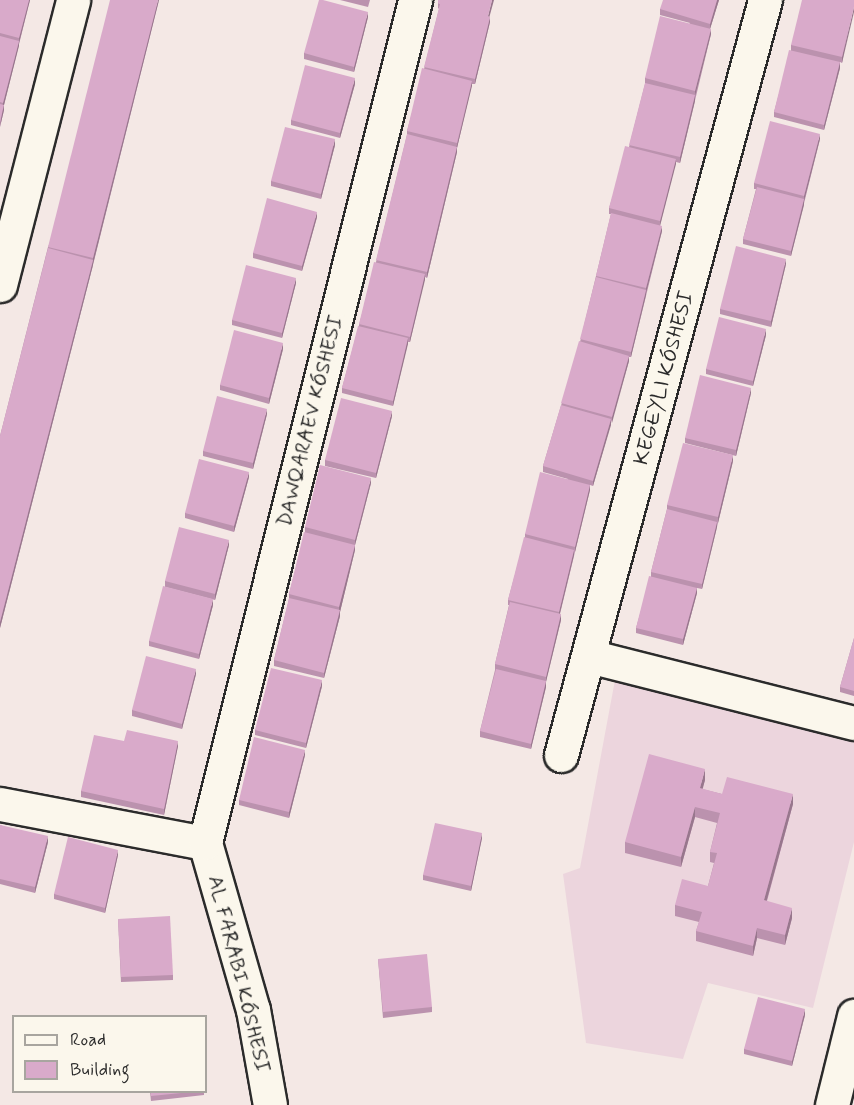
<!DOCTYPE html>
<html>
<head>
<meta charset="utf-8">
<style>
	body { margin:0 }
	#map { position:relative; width:854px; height:1105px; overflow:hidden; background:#f4e8e5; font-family:Mynerve,sans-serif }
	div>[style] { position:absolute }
	.built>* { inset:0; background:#ecd5dd }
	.roads { filter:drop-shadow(2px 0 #2b2b2b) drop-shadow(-2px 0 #2b2b2b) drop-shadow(0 2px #2b2b2b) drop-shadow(0 -2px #2b2b2b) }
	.minor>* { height:33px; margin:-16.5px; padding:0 16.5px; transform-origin:16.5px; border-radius:16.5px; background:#fbf7ec }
	.wall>* { inset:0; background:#bb92ae }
	.shaded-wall>* { inset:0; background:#98778d }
	.building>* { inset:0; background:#d9aaca }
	span { translate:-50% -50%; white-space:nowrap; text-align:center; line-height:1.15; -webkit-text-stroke:4.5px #fbf7ec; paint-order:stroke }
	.street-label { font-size:21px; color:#2b2b2b }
	.legend { position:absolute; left:12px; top:1015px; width:195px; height:78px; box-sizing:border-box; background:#fbf7ec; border:2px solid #a8a59f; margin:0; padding:8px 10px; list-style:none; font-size:18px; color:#2b2b2b }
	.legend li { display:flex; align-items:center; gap:12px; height:30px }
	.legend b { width:30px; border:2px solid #a8a59f }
</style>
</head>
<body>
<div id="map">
	<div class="built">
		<div style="clip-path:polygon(615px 680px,854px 740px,854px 842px,813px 1008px,708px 983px,683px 1059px,586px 1043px,563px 874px,580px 868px)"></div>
	</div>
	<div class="roads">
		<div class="minor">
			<div style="left:0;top:285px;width:294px;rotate:-75.6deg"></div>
			<div style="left:589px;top:656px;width:273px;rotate:14.2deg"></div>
			<div style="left:561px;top:755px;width:782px;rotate:-74.88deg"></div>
			<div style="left:0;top:804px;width:209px;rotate:10.8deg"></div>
			<div style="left:270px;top:1105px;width:97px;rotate:-100.1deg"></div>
			<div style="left:253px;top:1010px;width:174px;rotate:-106deg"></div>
			<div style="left:205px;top:843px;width:869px;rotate:-76.01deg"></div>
			<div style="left:832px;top:1105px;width:92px;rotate:-76.1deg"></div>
		</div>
	</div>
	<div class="wall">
		<div style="clip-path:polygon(0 0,30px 0,4px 105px,4px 110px,0 127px)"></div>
		<div style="clip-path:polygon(159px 0,93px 265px,0 628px,0 436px,48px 247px)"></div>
		<div style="clip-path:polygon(340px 0,370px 0,368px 7px)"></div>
		<div style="clip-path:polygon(719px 0,710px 29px,711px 34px,680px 163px,676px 162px,660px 225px,662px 231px,631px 357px,629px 357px,629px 361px,593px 486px,590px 485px,590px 490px,560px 614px,561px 620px,546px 681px,546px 687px,531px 749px,480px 737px,480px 731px,495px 670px,495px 664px,509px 605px,508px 605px,508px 600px,525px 538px,525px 534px,568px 479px,543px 472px,543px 466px,580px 342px,611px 214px,609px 214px,609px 208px,629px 147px,645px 84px,645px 78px,690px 23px,660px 15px,660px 9px)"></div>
		<div style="clip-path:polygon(854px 0,842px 63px,840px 62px,840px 68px,824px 130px,774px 117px,774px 112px,791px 50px,791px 45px)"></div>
		<div style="clip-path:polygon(438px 3px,489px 17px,490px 22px,475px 84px,472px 84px,457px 148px,457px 152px,427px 278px,425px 277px,410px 342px,408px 342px,393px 406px,342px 393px,342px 388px,376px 262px,407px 135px,407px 131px,424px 69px,439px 9px,438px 8px)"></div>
		<div style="clip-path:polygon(368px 17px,354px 72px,304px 59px,304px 53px)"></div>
		<div style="clip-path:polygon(355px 84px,340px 138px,291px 125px,291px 120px)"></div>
		<div style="clip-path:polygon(820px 139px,791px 256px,743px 244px,743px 239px,756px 189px,754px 189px,754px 183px)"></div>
		<div style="clip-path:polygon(335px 145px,321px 199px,271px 186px,271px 181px)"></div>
		<div style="clip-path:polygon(317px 217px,302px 271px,253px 258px,253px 253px)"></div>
		<div style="clip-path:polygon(786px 264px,771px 327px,720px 314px,720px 309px)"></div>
		<div style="clip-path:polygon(296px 283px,282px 338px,232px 325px,232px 320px)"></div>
		<div style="clip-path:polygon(766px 335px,753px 386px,706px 374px,706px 369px)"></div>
		<div style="clip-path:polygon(283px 349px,269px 404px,220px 390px,220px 385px)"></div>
		<div style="clip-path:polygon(751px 393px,736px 456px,685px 443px,685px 438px)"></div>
		<div style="clip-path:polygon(267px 414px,253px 469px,203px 456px,203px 451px)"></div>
		<div style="clip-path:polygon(392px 416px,376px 478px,325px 466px,325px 460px)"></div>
		<div style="clip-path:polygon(733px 461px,702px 589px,697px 588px,697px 593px,683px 645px,636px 633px,636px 628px,651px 576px,651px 572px,667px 509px,667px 505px)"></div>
		<div style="clip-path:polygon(249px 477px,234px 532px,185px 518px,185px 513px)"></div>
		<div style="clip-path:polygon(371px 483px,355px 545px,355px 550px,340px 612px,340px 616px,324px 678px,274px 666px,274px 660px,289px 599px,289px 594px,305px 533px,305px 527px)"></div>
		<div style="clip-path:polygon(229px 545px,215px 600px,165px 587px,165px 581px)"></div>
		<div style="clip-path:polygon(213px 605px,199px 659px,149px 646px,149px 641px)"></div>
		<div style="clip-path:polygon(854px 638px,854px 696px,840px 692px,840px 687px)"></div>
		<div style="clip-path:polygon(196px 674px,182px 729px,132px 716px,132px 710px)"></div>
		<div style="clip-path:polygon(322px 686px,306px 748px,255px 735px,255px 730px)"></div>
		<div style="clip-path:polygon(124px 741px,178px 746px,164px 815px,81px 797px,81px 791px)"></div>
		<div style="clip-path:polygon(305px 755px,289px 818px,239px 805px,239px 800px)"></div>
		<div style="clip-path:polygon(705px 780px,702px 789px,722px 794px,793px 804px,767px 901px,792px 918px,785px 945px,757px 938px,753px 956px,696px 941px,696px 931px,699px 922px,675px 916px,675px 905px,708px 886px,714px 863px,710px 862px,710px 852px,717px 823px,695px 817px,681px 867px,625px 853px,625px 842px)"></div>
		<div style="clip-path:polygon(0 825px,48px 842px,35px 893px,0 884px)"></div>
		<div style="clip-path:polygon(482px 838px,471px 891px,423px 880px,423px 875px)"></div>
		<div style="clip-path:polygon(118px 855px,105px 913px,54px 899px,54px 894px)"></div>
		<div style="clip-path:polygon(118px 919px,173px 975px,173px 980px,121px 982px)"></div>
		<div style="clip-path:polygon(378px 959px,432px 1007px,432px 1012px,383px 1018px)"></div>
		<div style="clip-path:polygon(805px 1015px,792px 1066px,744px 1054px,744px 1049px)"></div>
		<div style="clip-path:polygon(150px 1092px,204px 1092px,204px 1095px,151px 1101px)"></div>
	</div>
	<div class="shaded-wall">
		<div style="clip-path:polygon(29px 0,30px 0,19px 43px,19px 38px)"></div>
		<div style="clip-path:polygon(158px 0,159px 0,93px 264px,93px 258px)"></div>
		<div style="clip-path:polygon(492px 0,494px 0,488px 22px,488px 16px)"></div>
		<div style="clip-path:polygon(717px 0,719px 0,710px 29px,710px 24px)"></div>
		<div style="clip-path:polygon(854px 7px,854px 12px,842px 63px,842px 57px)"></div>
		<div style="clip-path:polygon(368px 12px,368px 17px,354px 72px,354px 67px)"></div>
		<div style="clip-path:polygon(490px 17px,490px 22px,475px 84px,475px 79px)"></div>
		<div style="clip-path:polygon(711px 29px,711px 34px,695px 96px,695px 91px)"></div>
		<div style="clip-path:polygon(19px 41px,19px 46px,4px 105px,4px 110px,0 127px,3px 103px)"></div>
		<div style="clip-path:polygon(840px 62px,840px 68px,824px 130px,824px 125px)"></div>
		<div style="clip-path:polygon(355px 78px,355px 84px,340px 138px,340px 133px)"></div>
		<div style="clip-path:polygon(472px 81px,472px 86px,457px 148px,457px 152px,427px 278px,427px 272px)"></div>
		<div style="clip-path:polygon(695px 95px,695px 101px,680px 163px,680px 157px)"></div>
		<div style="clip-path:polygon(820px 134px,820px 139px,804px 201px,804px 196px)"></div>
		<div style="clip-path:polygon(335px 139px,335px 145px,321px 199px,321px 194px)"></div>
		<div style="clip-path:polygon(676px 159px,676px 164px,660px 226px,660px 221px)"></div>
		<div style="clip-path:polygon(804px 199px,804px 205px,791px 256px,791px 251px)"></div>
		<div style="clip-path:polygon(317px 212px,317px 217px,302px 271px,302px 266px)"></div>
		<div style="clip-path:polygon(662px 226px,662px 231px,646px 293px,646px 288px)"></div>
		<div style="clip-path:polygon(786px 259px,786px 264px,771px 327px,771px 321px)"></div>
		<div style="clip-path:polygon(93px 260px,93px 265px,0 628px,0 622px)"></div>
		<div style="clip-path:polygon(425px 274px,425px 280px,410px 342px,410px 337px)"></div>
		<div style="clip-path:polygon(296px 278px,296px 283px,282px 338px,282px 333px)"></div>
		<div style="clip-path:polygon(646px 290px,646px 295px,631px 357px,631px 352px)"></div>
		<div style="clip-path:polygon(766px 329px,766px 335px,753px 386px,753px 381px)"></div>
		<div style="clip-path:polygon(408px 338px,408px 344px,393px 406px,393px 401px)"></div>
		<div style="clip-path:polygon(283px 343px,283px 349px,269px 404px,269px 398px)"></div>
		<div style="clip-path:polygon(629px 356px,629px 361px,612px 423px,612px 417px)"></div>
		<div style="clip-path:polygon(751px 388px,751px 393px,736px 456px,736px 450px)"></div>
		<div style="clip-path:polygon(267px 409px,267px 414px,253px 469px,253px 463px)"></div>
		<div style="clip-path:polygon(392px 411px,392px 416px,376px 478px,376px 473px)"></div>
		<div style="clip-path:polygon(611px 419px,611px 425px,593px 486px,593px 481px)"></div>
		<div style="clip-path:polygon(733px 455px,733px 461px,718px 523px,718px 517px)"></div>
		<div style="clip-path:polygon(249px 472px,249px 477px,234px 532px,234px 526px)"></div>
		<div style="clip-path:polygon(371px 478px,371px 483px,355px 545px,355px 540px)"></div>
		<div style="clip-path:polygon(590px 485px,590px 490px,575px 552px,575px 547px)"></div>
		<div style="clip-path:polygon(717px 522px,717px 527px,702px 589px,702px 584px)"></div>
		<div style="clip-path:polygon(229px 540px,229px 545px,215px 600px,215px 594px)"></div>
		<div style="clip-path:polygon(355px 545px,355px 550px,340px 612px,340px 616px,324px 678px,324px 673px,339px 611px,339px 607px)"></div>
		<div style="clip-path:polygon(574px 550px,574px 555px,559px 617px,559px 612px)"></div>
		<div style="clip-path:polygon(697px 588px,697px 593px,683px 645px,683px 639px)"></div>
		<div style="clip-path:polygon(213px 599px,213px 605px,199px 659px,199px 654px)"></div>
		<div style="clip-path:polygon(561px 614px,561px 620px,546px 682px,546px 677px)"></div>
		<div style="clip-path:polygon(196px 669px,196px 674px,182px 729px,182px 724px)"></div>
		<div style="clip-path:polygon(322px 680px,322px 686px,306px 748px,306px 743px)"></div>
		<div style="clip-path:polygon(546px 681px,546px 687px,531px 749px,531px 744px)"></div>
		<div style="clip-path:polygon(178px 741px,178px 746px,164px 815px,164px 809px)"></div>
		<div style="clip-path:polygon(305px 750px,305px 755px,289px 818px,289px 812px)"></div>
		<div style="clip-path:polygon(705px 769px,705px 780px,700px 799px,700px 788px)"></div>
		<div style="clip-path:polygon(793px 794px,793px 804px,764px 910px,764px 900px)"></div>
		<div style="clip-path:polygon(695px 807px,695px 817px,681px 867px,681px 857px)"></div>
		<div style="clip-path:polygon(482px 833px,482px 838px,471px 891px,471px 886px)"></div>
		<div style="clip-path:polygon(48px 836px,48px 842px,35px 893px,35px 887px)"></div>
		<div style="clip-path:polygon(118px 850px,118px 855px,105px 913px,105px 908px)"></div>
		<div style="clip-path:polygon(792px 908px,792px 918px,785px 945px,785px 935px)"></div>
		<div style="clip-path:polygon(757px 928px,757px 938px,753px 956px,753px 946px)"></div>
		<div style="clip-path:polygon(805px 1009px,805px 1015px,792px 1066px,792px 1061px)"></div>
	</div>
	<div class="building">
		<div style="clip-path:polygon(0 0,29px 0,19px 38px,0 33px)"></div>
		<div style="clip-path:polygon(110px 0,158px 0,93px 258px,48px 247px)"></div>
		<div style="clip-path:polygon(319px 0,323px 0,368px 12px,354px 67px,304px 53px)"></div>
		<div style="clip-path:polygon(438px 0,492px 0,488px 16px,490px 17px,475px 79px,424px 67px,440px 4px,438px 3px)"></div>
		<div style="clip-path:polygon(663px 0,717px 0,710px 24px,660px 9px)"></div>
		<div style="clip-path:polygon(802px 0,854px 0,854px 7px,842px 57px,791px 45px)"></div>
		<div style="clip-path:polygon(660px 16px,711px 29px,695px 91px,645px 78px)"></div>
		<div style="clip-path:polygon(0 36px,19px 41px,3px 103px,0 102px)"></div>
		<div style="clip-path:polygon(789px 50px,840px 62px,824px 125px,774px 112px)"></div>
		<div style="clip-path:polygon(305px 65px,355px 78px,340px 133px,291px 120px)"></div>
		<div style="clip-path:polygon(422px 68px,472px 81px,457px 143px,407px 131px)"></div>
		<div style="clip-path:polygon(645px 83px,695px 95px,680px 157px,629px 145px)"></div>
		<div style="clip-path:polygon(0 104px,4px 105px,0 122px)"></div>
		<div style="clip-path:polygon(770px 121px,820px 134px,804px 196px,754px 183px)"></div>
		<div style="clip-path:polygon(285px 127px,335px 139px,321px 194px,271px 181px)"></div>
		<div style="clip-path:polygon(407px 134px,457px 147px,427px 272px,376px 260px)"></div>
		<div style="clip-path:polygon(625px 146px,676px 159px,660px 221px,609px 208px)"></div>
		<div style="clip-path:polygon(757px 187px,804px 199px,791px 251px,743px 239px)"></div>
		<div style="clip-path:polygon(267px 198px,317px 212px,302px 266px,253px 253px)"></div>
		<div style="clip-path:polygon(611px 213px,662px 226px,646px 288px,596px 276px)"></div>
		<div style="clip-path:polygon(736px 246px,786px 259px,771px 321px,720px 309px)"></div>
		<div style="clip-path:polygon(48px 248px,93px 260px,0 622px,0 436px)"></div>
		<div style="clip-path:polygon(374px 262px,425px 274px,410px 337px,359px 324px)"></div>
		<div style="clip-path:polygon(246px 265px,296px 278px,282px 333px,232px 320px)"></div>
		<div style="clip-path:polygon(596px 277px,646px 290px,631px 352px,580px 339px)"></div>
		<div style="clip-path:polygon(719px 317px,766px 329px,753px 381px,706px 369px)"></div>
		<div style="clip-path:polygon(358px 326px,408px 338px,393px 401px,342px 388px)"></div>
		<div style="clip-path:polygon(234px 330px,283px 343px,269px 398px,220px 385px)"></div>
		<div style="clip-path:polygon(579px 341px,629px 356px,612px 417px,561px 403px)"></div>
		<div style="clip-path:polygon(700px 375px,751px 388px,736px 450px,685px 438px)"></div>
		<div style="clip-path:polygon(217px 396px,267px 409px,253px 463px,203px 451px)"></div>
		<div style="clip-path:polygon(341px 398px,392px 411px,376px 473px,325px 460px)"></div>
		<div style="clip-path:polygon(561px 405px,611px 419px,593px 481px,543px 466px)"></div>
		<div style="clip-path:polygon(683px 443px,733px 455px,718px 517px,667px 505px)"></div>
		<div style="clip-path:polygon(199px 459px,249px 472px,234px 526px,185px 513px)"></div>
		<div style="clip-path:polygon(320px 465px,371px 478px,355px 540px,305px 527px)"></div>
		<div style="clip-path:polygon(540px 472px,590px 485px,575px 547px,525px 534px)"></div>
		<div style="clip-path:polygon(667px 509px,717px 522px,702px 584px,651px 572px)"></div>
		<div style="clip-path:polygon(179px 527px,229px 540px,215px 594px,165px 581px)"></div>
		<div style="clip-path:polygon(304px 532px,355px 545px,339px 607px,289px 594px)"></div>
		<div style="clip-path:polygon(524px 537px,574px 550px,559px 612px,508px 600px)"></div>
		<div style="clip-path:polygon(649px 576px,697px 588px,683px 639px,636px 628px)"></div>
		<div style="clip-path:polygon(163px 586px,213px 599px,199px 654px,149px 641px)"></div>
		<div style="clip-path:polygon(289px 598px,340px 610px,324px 673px,274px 660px)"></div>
		<div style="clip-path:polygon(510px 602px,561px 614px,546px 677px,495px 664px)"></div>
		<div style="clip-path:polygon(854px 638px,854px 691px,840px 687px)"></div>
		<div style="clip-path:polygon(146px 656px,196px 669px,182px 724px,132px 710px)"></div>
		<div style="clip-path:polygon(271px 668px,322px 680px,306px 743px,255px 730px)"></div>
		<div style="clip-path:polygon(496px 669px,546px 681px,531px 744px,480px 731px)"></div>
		<div style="clip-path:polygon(127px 730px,178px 741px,164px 809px,81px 791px,94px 735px,124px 741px)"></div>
		<div style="clip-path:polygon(254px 737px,305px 750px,289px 812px,239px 800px)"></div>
		<div style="clip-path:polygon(649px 754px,705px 769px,700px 788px,722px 794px,727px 777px,793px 794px,764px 900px,792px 908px,785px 935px,757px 928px,753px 946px,696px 931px,702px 912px,675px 905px,682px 879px,708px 886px,717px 853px,710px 852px,720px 813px,695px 807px,681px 857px,625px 842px)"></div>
		<div style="clip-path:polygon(435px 823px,482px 833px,471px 886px,423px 875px)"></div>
		<div style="clip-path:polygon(0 825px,48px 836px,35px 887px,0 879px)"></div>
		<div style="clip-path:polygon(68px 837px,118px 850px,105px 908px,54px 894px)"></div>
		<div style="clip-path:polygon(170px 916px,173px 975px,121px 977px,118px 919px)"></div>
		<div style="clip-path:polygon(427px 954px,432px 1007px,383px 1012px,378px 959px)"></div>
		<div style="clip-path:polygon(758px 997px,805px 1009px,792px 1061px,744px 1049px)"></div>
		<div style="clip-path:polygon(151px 1092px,191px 1092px,151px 1096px)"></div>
	</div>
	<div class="street-label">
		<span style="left:664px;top:378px;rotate:-75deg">KEGEYLI KÓSHESI</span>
		<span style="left:310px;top:421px;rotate:-76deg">DAWQARAEV KÓSHESI</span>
		<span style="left:239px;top:974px;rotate:76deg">AL FARABI KÓSHESI</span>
	</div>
	<ul class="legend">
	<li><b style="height:8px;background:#fbf7ec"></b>Road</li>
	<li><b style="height:16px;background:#d9aaca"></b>Building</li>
	</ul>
</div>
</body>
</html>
